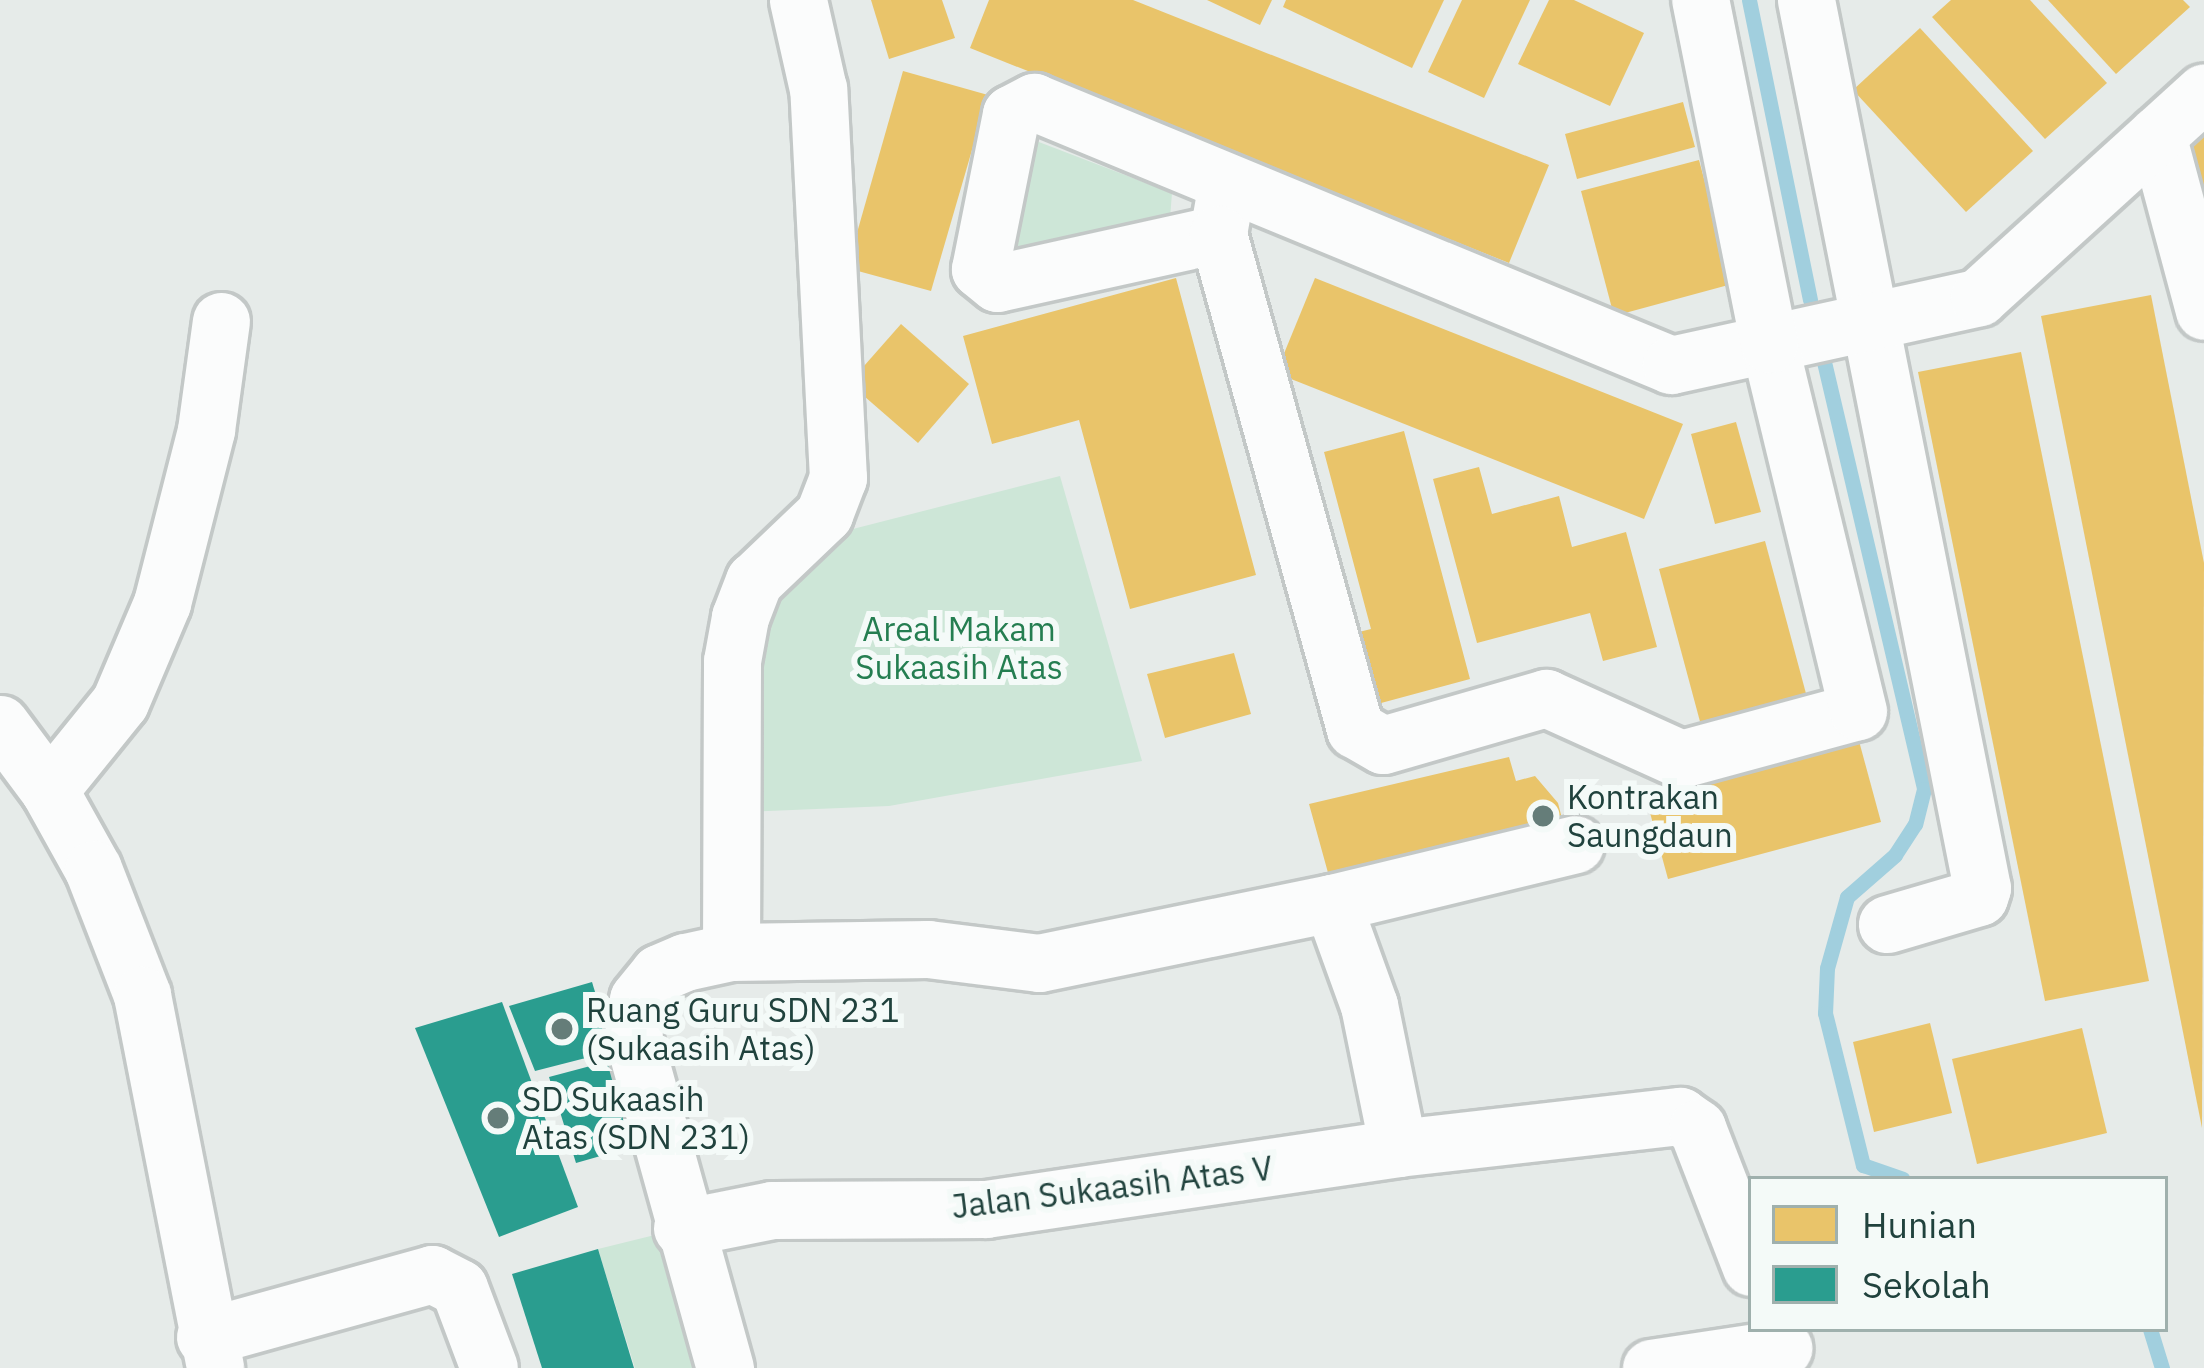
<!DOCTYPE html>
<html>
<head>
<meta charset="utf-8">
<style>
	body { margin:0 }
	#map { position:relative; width:2204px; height:1368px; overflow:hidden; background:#e6ebe9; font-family:"IBM Plex Sans",sans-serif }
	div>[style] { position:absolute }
	.green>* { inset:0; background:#cde6d7 }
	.homes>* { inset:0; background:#e9c46a }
	.schools>* { inset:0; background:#2a9d8f }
	.stream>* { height:15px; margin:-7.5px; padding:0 7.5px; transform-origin:7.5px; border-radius:7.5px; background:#a1cfde }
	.roads { filter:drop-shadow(3px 0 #c3c8c7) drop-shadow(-3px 0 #c3c8c7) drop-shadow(0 3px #c3c8c7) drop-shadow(0 -3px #c3c8c7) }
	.minor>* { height:57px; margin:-28.5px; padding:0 28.5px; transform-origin:28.5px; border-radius:28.5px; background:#fbfcfc }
	.dots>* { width:33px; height:33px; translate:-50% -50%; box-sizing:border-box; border:6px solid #f4faf8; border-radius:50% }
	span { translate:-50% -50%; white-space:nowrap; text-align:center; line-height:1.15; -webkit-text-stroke:12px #f4faf8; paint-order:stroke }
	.park-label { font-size:33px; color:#257e51 }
	.poi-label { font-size:33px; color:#20423d }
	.left { translate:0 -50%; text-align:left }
	.street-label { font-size:33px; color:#20423d }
	.legend { position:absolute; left:1748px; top:1176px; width:420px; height:156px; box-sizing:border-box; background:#f4faf8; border:3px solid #9fb0ad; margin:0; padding:15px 21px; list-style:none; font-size:36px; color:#20423d }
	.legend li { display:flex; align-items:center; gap:24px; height:60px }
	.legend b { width:60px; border:3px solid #9fb0ad }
</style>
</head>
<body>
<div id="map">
	<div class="green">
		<div style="clip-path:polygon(1031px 139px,1172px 193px,1170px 218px,1015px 263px,1002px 223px)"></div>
		<div style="clip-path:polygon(1060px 476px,1142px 761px,889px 806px,745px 812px,747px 659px,773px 581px,849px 530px)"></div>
		<div style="clip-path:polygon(675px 1230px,717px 1368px,635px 1368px,598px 1249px)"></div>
	</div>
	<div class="homes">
		<div style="clip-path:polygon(871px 0,942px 0,955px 38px,889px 59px)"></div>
		<div style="clip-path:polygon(989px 0,1133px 0,1549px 165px,1509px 263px,970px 48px)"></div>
		<div style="clip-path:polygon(1207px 0,1272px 0,1260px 25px)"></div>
		<div style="clip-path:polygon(1286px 0,1444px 0,1412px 68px,1283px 7px)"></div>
		<div style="clip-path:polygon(1462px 0,1530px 0,1484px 98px,1428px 72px)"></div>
		<div style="clip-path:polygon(1549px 0,1574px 0,1644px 33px,1610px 106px,1518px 64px)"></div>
		<div style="clip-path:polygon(1951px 0,2030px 0,2107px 83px,2045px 139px,1932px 17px)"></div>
		<div style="clip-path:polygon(2048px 0,2183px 0,2190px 7px,2116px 74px)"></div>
		<div style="clip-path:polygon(1920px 28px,2033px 151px,1966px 212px,1853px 90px)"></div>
		<div style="clip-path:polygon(903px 71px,988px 95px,931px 291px,847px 268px)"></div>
		<div style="clip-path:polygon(1683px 102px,1695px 147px,1577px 179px,1565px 134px)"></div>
		<div style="clip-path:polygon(2204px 125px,2204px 208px,2184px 130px)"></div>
		<div style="clip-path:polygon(1699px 160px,1732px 284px,1614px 316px,1581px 191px)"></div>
		<div style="clip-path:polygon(1176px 278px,1256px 575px,1130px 609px,1079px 420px,992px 444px,963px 336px)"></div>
		<div style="clip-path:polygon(1315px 278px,1683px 424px,1644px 519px,1276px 373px)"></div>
		<div style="clip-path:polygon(2151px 295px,2204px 563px,2202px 1128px,2041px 316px)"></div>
		<div style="clip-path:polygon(901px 324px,969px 384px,918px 443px,849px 383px)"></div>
		<div style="clip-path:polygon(2021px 352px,2149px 981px,2045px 1001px,1918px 372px)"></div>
		<div style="clip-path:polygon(1736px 422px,1761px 512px,1715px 524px,1691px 434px)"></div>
		<div style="clip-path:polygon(1404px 431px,1470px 679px,1370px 706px,1351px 634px,1371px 629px,1324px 452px)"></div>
		<div style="clip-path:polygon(1479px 467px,1492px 514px,1559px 496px,1572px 547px,1626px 532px,1657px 647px,1603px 661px,1590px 613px,1477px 643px,1433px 479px)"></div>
		<div style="clip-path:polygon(1765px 541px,1808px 701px,1702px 729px,1659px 569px)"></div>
		<div style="clip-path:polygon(1234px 653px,1251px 714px,1165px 738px,1147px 674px)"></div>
		<div style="clip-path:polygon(1859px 741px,1881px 822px,1668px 879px,1646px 798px)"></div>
		<div style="clip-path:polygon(1509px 757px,1516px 781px,1535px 776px,1558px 803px,1565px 830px,1330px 880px,1309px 804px)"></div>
		<div style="clip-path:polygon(1930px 1023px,1952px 1113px,1874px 1132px,1853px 1042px)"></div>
		<div style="clip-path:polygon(2082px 1028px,2107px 1133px,1977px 1164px,1952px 1059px)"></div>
	</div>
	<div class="schools">
		<div style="clip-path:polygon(592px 982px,613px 1051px,535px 1071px,509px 1006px)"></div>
		<div style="clip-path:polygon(502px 1002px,578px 1207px,499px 1237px,415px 1028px)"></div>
		<div style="clip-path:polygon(613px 1060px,639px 1145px,576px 1163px,549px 1077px)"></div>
		<div style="clip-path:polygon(598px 1249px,634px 1368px,542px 1368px,512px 1274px)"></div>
	</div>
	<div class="stream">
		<div style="left:1749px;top:0;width:306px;rotate:78.5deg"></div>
		<div style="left:1821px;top:349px;width:452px;rotate:76.8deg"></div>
		<div style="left:1924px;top:789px;width:36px;rotate:104deg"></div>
		<div style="left:1915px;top:824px;width:37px;rotate:123deg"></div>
		<div style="left:1895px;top:855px;width:64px;rotate:138.8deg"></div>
		<div style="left:1847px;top:897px;width:74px;rotate:105.7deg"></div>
		<div style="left:1827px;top:968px;width:45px;rotate:92.5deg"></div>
		<div style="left:1825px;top:1013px;width:157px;rotate:76deg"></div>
		<div style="left:1863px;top:1165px;width:42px;rotate:19.3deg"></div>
		<div style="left:2150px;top:1329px;width:41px;rotate:72.9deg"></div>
	</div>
	<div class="roads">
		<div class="minor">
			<div style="left:1806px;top:0;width:905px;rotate:78.79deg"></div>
			<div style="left:1982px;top:888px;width:9px;rotate:108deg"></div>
			<div style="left:1979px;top:897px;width:96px;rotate:163.6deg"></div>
			<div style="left:2157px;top:135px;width:182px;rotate:75deg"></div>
			<div style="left:1226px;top:188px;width:47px;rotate:99.9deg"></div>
			<div style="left:1218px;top:234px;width:226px;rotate:167.5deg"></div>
			<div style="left:997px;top:283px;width:22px;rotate:-141deg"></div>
			<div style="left:980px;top:269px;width:158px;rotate:-78.7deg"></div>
			<div style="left:1011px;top:114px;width:26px;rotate:-28deg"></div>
			<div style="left:1034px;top:102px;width:689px;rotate:22.43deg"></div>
			<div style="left:1671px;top:365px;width:315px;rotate:-12.4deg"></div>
			<div style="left:1979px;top:297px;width:304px;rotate:-42.3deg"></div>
			<div style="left:1218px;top:234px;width:514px;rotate:74.53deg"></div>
			<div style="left:1355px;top:729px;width:32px;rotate:30deg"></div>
			<div style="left:1383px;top:745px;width:170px;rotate:-16.1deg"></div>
			<div style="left:1546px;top:698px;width:148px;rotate:24.3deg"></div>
			<div style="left:1681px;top:759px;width:183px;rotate:-15.2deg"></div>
			<div style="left:1858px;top:711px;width:378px;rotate:-103.6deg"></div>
			<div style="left:1769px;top:344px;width:351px;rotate:-101.3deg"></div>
			<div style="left:0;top:724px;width:82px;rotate:53.4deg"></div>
			<div style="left:49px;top:790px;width:90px;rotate:60.9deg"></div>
			<div style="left:93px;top:869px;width:135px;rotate:68.7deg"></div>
			<div style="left:142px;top:995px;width:380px;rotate:78.9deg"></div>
			<div style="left:49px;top:790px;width:113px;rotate:-51.1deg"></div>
			<div style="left:120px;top:702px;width:108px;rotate:-67deg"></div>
			<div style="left:162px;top:603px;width:179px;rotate:-75.7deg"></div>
			<div style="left:206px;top:430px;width:110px;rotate:-82.2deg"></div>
			<div style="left:1332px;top:903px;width:250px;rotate:-13.6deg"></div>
			<div style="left:731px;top:952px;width:291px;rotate:-89.8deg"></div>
			<div style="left:732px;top:661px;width:45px;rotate:-79.7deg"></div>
			<div style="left:740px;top:617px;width:39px;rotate:-69deg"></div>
			<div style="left:754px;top:581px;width:97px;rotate:-43.7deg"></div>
			<div style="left:824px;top:514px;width:39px;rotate:-69deg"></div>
			<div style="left:838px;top:478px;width:390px;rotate:-92.9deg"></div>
			<div style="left:818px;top:89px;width:91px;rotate:-102.7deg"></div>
			<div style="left:682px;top:1228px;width:92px;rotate:-11.3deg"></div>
			<div style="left:772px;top:1210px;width:214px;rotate:-0.3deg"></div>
			<div style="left:986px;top:1209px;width:416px;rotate:-8.4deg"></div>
			<div style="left:1398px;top:1148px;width:284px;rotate:-6.5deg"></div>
			<div style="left:1680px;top:1116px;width:21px;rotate:35deg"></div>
			<div style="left:1697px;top:1128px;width:149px;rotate:68.8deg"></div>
			<div style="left:205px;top:1337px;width:236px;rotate:-15.5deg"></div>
			<div style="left:432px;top:1274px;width:30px;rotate:27deg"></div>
			<div style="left:459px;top:1288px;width:85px;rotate:69.4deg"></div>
			<div style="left:725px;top:1368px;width:345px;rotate:-105.5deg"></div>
			<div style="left:633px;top:1036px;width:37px;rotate:-82deg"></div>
			<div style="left:638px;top:999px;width:33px;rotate:-51deg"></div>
			<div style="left:659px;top:973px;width:28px;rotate:-23deg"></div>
			<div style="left:685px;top:962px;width:47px;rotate:-12.3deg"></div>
			<div style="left:731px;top:952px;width:197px;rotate:-0.9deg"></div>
			<div style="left:928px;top:949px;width:112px;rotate:7.2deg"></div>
			<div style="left:1039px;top:963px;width:299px;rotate:-11.6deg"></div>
			<div style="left:1332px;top:903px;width:109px;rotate:70.1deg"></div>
			<div style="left:1369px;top:1005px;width:146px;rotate:78.5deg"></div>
			<div style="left:1651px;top:1368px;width:134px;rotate:-8.6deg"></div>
		</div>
	</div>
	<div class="dots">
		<div style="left:1543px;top:816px;background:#657d79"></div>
		<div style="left:562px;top:1029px;background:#657d79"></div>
		<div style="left:498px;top:1118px;background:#657d79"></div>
	</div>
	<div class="park-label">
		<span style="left:959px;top:648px">Areal Makam<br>Sukaasih Atas</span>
	</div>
	<div class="poi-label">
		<span class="left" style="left:1567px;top:816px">Kontrakan<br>Saungdaun</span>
		<span class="left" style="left:586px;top:1029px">Ruang Guru SDN 231<br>(Sukaasih Atas)</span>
		<span class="left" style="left:522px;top:1118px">SD Sukaasih<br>Atas (SDN 231)</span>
	</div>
	<div class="street-label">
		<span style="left:1112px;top:1187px;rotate:-7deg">Jalan Sukaasih Atas V</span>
	</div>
	<ul class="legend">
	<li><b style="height:33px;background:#e9c46a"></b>Hunian</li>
	<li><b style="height:33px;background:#2a9d8f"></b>Sekolah</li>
	</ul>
</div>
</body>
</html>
